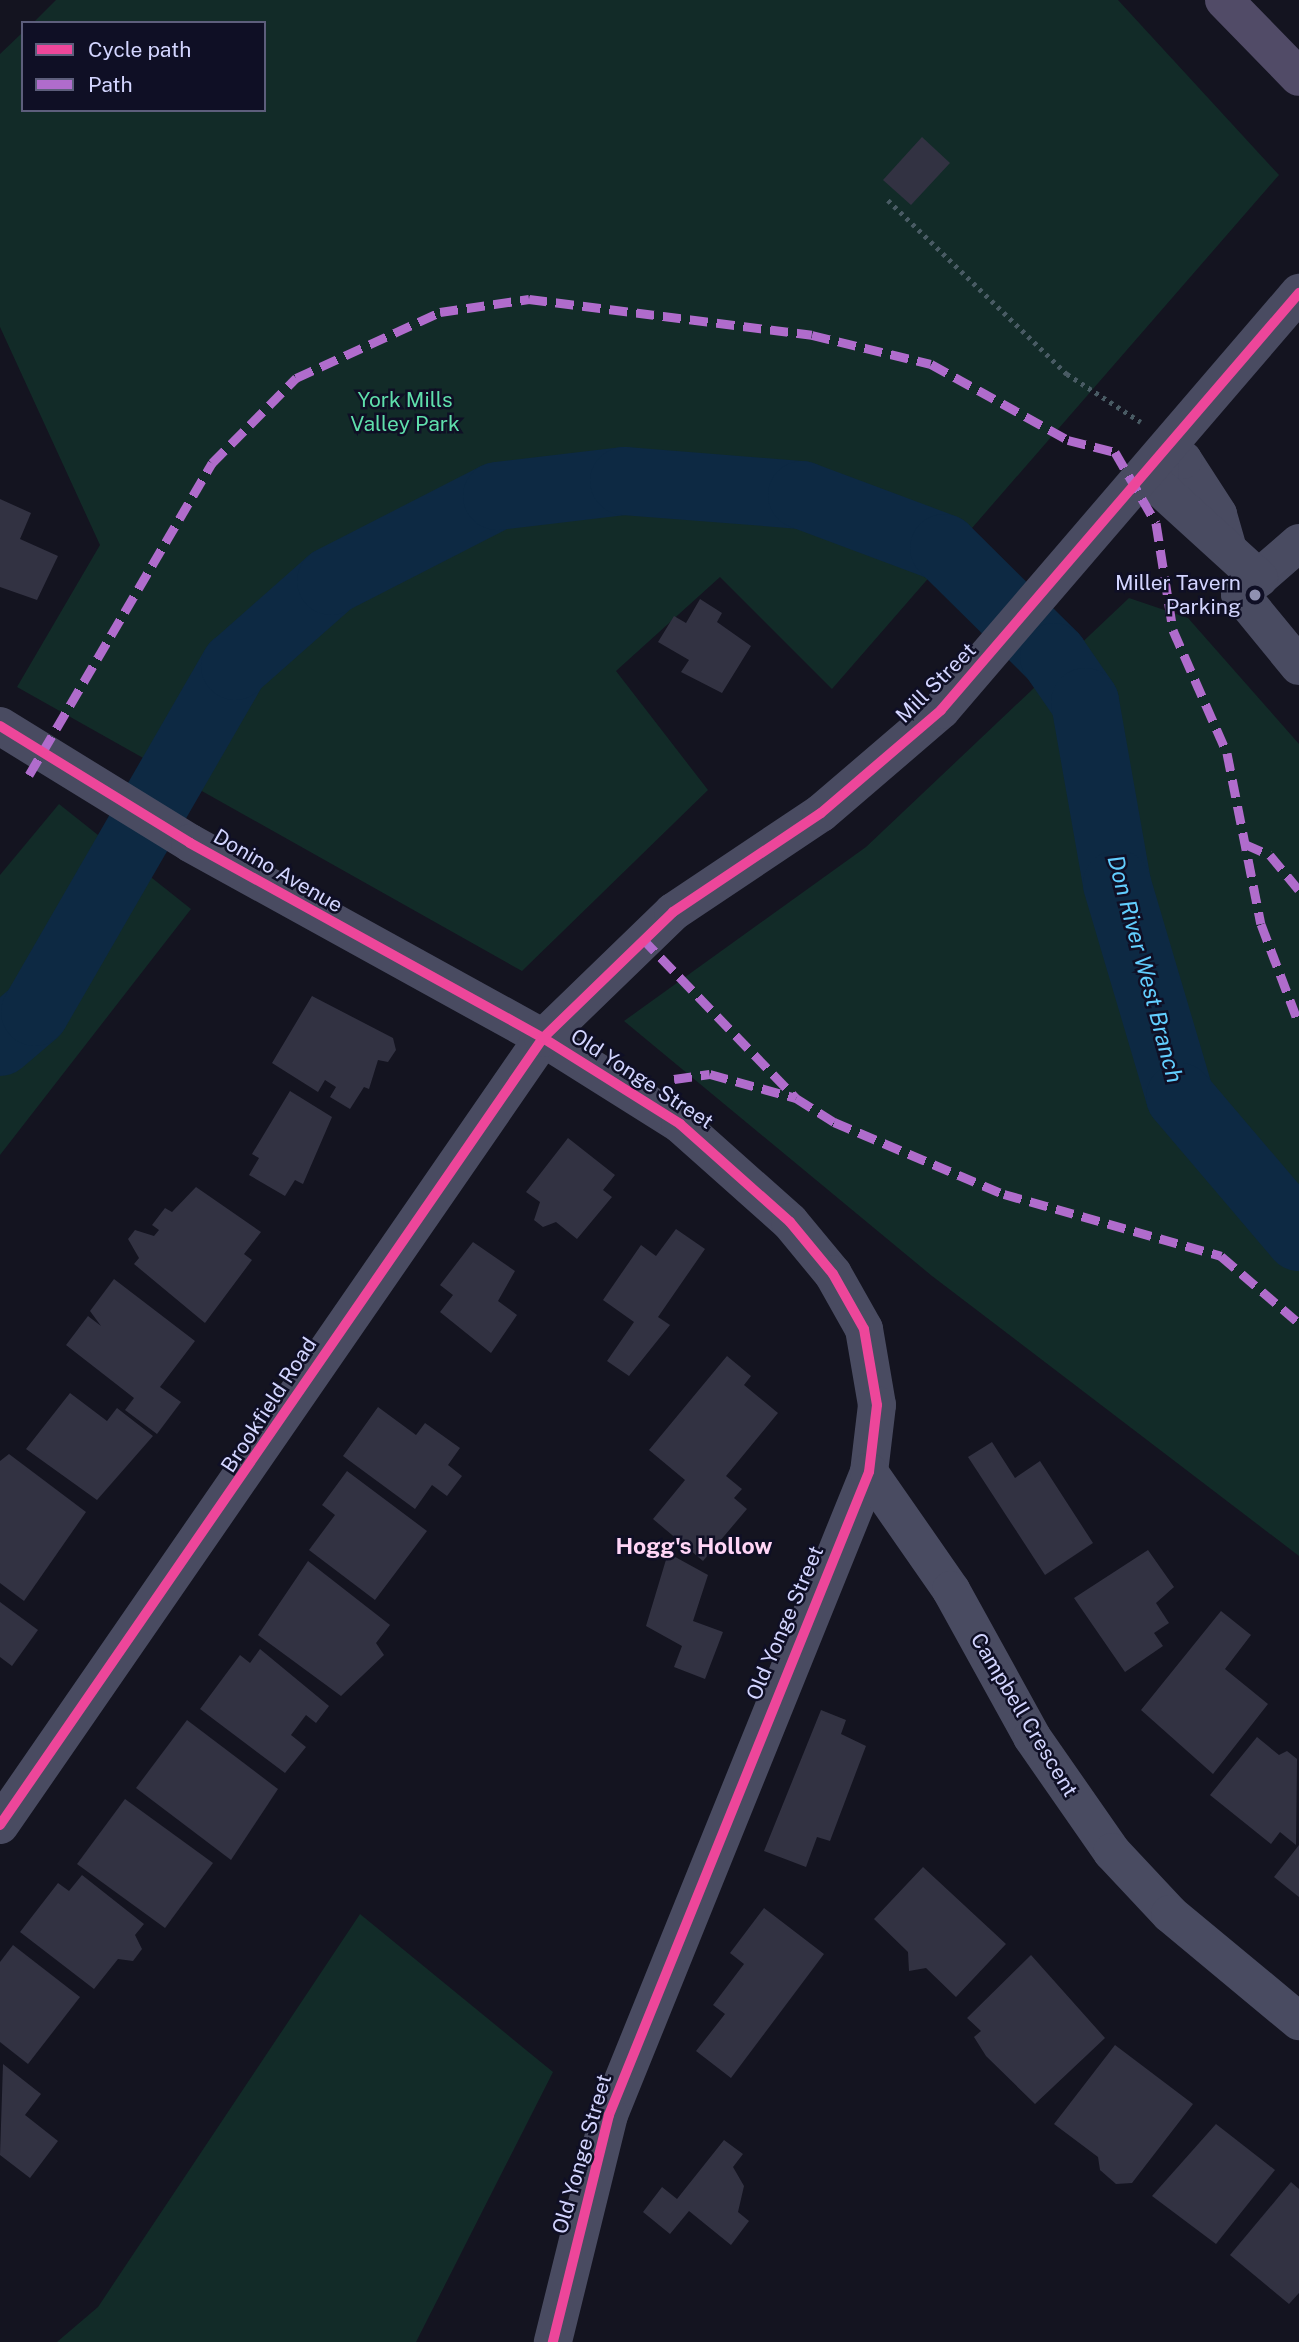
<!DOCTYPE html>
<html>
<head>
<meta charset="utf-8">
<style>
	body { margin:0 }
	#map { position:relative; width:1299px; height:2342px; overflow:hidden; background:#141420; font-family:"Public Sans",sans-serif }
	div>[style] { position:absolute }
	.green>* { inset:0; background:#122b28 }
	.river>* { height:68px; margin:-34px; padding:0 34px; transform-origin:34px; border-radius:34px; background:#0d2943 }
	.building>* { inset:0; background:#323242 }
	.path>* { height:4.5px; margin-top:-2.25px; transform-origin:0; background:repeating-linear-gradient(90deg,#495b64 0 3.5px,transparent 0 8.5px) }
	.minor>* { height:38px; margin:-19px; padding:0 19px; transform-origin:19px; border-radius:19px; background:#494b61 }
	.major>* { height:38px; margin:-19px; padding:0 19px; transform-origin:19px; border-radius:19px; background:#514b67 }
	.quiet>* { height:9px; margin-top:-4.5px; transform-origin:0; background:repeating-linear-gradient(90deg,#b06ccc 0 18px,transparent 0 27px) }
	.cycleway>* { height:10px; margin:-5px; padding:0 5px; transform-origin:5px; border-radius:5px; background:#ed469a }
	.dots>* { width:19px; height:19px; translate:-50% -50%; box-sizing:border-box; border:4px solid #0f0f25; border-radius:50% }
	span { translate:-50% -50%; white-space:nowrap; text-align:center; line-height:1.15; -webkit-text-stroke:5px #0f0f25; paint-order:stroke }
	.park-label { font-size:21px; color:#5fdfab }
	.poi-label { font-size:21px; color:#d3d5ff }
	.right { translate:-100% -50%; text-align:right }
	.street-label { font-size:21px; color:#d3d5ff }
	.water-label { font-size:23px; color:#62cefe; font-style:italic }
	.neighbourhood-label { font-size:23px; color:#ffd5f6; font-weight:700 }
	.legend { position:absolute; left:21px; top:21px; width:245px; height:91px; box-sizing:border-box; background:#0f0f25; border:2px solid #5d5e7c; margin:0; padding:9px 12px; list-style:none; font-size:21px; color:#d3d5ff }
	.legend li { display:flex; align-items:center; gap:14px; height:35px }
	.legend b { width:35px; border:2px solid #5d5e7c }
</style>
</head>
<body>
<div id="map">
	<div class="green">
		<div style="clip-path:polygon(56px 0,1118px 0,1279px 175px,832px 689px,720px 577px,616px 671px,708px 790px,522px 971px,17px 687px,100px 545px,0 327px,0 54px,23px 32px,23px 110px,264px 110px,264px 23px,33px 23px)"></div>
		<div style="clip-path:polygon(1129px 598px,1188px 618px,1299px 744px,1299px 1556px,932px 1276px,624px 1021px,866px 847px)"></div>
		<div style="clip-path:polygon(59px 804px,191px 909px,0 1155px,0 875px)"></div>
		<div style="clip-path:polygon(360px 1914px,553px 2072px,416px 2342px,57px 2342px,98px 2307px)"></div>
	</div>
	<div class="river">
		<div style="left:0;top:1042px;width:46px;rotate:-40.6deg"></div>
		<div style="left:35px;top:1012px;width:400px;rotate:-60deg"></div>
		<div style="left:235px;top:666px;width:128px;rotate:-41.5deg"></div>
		<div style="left:331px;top:581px;width:186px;rotate:-27.1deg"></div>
		<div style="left:497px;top:496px;width:128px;rotate:-6.7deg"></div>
		<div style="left:624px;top:481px;width:179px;rotate:4.5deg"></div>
		<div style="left:802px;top:495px;width:152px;rotate:20.5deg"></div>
		<div style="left:944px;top:548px;width:155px;rotate:44.7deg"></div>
		<div style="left:1054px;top:657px;width:55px;rotate:55.4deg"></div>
		<div style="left:1085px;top:702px;width:185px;rotate:80deg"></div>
		<div style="left:1117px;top:884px;width:222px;rotate:73.5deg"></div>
		<div style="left:1180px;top:1097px;width:184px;rotate:49.6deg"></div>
	</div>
	<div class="building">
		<div style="clip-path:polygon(922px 137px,950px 163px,911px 205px,883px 180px)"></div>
		<div style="clip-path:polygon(0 499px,31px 513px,20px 539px,58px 556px,37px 600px,0 587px)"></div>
		<div style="clip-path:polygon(700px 599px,722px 613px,717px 622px,751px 646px,722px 693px,681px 672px,689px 660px,658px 642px,674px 616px,686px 623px)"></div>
		<div style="clip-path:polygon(312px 996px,393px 1038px,396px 1050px,388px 1062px,378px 1060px,369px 1089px,364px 1087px,350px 1109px,330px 1097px,336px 1087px,325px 1080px,318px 1092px,272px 1063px)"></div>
		<div style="clip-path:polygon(290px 1091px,332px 1117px,303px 1184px,295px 1180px,285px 1196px,249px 1175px,259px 1158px,252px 1154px)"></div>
		<div style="clip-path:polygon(568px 1138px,615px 1175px,603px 1190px,612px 1197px,577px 1239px,556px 1222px,543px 1227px,534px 1220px,540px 1202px,526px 1192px)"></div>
		<div style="clip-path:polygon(196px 1187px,261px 1232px,244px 1254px,252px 1260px,205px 1323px,134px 1264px,139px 1258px,128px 1239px,135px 1230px,154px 1236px,159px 1230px,152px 1225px,165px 1208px,172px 1212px)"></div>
		<div style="clip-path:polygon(676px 1229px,705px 1249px,658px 1317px,670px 1325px,629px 1376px,607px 1361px,634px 1322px,603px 1300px,641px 1245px,656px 1256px)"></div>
		<div style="clip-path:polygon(473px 1242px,515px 1271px,498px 1301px,517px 1315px,491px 1353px,440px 1312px,453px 1295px,440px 1285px)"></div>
		<div style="clip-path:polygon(114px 1279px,195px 1341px,160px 1387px,181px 1402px,157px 1434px,125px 1410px,134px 1398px,66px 1345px,88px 1316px,101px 1326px,90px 1311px)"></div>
		<div style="clip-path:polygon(727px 1356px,751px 1376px,744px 1385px,778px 1413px,726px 1476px,742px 1489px,734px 1498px,747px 1509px,703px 1561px,653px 1519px,685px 1480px,649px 1450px)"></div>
		<div style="clip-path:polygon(70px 1393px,107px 1421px,117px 1408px,153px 1436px,97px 1500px,26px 1449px)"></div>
		<div style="clip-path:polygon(378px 1407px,416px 1435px,425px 1423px,460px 1448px,448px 1465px,462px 1476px,447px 1496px,432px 1485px,415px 1509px,343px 1456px)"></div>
		<div style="clip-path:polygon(992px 1442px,1015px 1478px,1040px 1461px,1093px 1543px,1045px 1575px,968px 1457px)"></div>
		<div style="clip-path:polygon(9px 1454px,86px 1512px,24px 1601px,0 1583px,0 1461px)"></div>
		<div style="clip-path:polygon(347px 1471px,427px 1531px,375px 1600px,309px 1550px,335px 1515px,322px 1505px)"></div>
		<div style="clip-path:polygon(1148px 1550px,1174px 1587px,1156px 1603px,1169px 1623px,1154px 1633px,1163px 1646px,1125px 1672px,1074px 1598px)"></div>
		<div style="clip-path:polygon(668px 1553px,708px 1575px,693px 1621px,723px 1632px,705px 1679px,674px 1667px,682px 1646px,646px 1626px)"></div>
		<div style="clip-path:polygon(308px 1561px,390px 1625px,376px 1643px,384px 1655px,341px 1696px,258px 1635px)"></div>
		<div style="clip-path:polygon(0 1602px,38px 1630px,12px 1666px,0 1657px)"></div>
		<div style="clip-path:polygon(1221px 1611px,1251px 1635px,1225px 1669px,1268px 1704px,1213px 1774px,1141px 1710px)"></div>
		<div style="clip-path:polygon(260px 1649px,329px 1706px,316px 1723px,306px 1715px,291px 1735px,306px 1747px,285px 1773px,200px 1709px,240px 1655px,250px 1663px)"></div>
		<div style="clip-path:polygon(821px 1710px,846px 1720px,841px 1734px,866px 1746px,830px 1841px,817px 1837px,806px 1867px,764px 1851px)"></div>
		<div style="clip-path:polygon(187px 1720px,278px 1789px,231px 1860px,136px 1788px)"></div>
		<div style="clip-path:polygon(1257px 1737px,1279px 1755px,1287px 1751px,1297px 1759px,1296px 1845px,1280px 1832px,1271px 1844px,1210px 1795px)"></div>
		<div style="clip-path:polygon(125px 1799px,213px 1863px,165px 1928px,77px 1864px)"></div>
		<div style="clip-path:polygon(1299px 1845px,1299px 1897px,1274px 1877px)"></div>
		<div style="clip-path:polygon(923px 1867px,1006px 1944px,956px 1997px,926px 1968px,909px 1971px,908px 1952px,874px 1919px)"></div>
		<div style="clip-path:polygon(82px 1875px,144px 1924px,135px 1935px,142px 1949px,133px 1961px,118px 1959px,94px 1989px,20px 1932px,58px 1883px,69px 1891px)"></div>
		<div style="clip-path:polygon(764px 1908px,824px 1954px,731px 2078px,696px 2051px,725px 2014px,713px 2005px,744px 1964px,730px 1953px)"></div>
		<div style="clip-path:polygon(13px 1945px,80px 1997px,28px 2064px,0 2042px,0 1962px)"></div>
		<div style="clip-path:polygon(1031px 1955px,1105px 2038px,1035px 2104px,986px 2056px,974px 2037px,981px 2031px,967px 2018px)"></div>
		<div style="clip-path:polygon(1115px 2045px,1193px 2104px,1132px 2183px,1116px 2184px,1100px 2170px,1098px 2157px,1054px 2124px)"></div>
		<div style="clip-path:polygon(3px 2064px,41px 2094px,25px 2115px,58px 2141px,30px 2178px,0 2155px)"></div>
		<div style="clip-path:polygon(1216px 2124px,1275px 2170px,1216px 2244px,1152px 2196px)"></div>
		<div style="clip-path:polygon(724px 2140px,743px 2154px,733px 2167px,744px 2186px,738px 2212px,749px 2221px,731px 2245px,689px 2211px,670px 2234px,643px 2212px,662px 2187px,677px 2199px)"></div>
		<div style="clip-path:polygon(1291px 2182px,1299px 2189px,1299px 2293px,1289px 2304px,1230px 2255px)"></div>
	</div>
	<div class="path">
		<div style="left:888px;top:200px;width:250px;rotate:44.2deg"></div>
		<div style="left:1067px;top:374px;width:88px;rotate:33deg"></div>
	</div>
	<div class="minor">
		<div style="left:1299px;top:543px;width:78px;rotate:139.2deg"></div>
		<div style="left:1240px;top:594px;width:93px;rotate:50.7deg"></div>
		<div style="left:1227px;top:546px;width:33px;rotate:-106deg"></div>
		<div style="left:1218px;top:514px;width:64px;rotate:-122.9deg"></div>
		<div style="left:1183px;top:460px;width:24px;rotate:-178deg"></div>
		<div style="left:1159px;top:459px;width:29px;rotate:88deg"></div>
		<div style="left:1160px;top:488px;width:134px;rotate:42.3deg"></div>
		<div style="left:0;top:726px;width:223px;rotate:31.6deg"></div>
		<div style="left:190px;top:843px;width:403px;rotate:28.9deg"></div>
		<div style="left:543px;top:1038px;width:162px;rotate:32.1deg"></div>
		<div style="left:680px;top:1124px;width:147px;rotate:41.7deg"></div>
		<div style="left:790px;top:1222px;width:67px;rotate:50.4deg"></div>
		<div style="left:833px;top:1274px;width:63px;rotate:60.6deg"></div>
		<div style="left:864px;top:1329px;width:77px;rotate:80.3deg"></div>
		<div style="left:877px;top:1405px;width:67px;rotate:96.8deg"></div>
		<div style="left:869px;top:1472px;width:694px;rotate:112.02deg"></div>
		<div style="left:609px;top:2115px;width:234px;rotate:103.9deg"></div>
		<div style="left:869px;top:1472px;width:144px;rotate:55.2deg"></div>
		<div style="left:951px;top:1590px;width:168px;rotate:61.1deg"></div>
		<div style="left:1032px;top:1737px;width:140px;rotate:55.2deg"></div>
		<div style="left:1112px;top:1852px;width:85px;rotate:46.9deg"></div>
		<div style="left:1170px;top:1914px;width:168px;rotate:39.7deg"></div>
		<div style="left:0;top:1825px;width:956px;rotate:-55.4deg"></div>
		<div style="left:543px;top:1038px;width:181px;rotate:-44.1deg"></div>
		<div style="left:673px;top:912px;width:178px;rotate:-33.8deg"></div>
		<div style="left:821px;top:813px;width:158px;rotate:-40.6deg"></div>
		<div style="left:941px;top:710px;width:550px;rotate:-49.35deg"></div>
	</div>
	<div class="major">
		<div style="left:1224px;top:0;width:107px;rotate:45.8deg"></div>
	</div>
	<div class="quiet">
		<div style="left:29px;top:775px;width:362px;rotate:-59.6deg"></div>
		<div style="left:212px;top:463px;width:120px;rotate:-45.3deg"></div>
		<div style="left:296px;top:378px;width:158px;rotate:-24.6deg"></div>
		<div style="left:440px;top:312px;width:90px;rotate:-8.3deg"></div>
		<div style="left:529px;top:299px;width:285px;rotate:7.2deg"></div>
		<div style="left:812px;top:335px;width:122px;rotate:13.7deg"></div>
		<div style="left:931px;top:364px;width:157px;rotate:29deg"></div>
		<div style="left:1068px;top:440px;width:49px;rotate:14.3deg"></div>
		<div style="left:1115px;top:452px;width:82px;rotate:60deg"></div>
		<div style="left:1156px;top:523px;width:108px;rotate:81deg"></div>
		<div style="left:1173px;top:630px;width:134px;rotate:66.3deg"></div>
		<div style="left:1227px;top:753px;width:174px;rotate:78.8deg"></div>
		<div style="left:1261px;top:924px;width:107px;rotate:69.2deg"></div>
		<div style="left:1245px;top:844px;width:27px;rotate:24deg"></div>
		<div style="left:1270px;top:855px;width:45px;rotate:50.4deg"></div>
		<div style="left:642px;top:938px;width:222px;rotate:46.1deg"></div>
		<div style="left:796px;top:1098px;width:45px;rotate:32.3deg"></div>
		<div style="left:834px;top:1122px;width:185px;rotate:23deg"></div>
		<div style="left:1004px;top:1194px;width:226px;rotate:15.9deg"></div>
		<div style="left:1221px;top:1256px;width:103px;rotate:40.7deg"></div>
		<div style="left:674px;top:1079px;width:36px;rotate:-8deg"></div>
		<div style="left:710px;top:1074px;width:89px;rotate:15.6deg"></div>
	</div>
	<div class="cycleway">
		<div style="left:0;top:726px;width:223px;rotate:31.6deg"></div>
		<div style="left:190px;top:843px;width:403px;rotate:28.9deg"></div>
		<div style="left:543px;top:1038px;width:162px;rotate:32.1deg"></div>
		<div style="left:680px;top:1124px;width:147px;rotate:41.7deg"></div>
		<div style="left:790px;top:1222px;width:67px;rotate:50.4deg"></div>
		<div style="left:833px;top:1274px;width:63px;rotate:60.6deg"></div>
		<div style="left:864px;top:1329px;width:77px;rotate:80.3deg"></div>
		<div style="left:877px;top:1405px;width:67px;rotate:96.8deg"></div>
		<div style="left:869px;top:1472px;width:694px;rotate:112.02deg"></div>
		<div style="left:609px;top:2115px;width:234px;rotate:103.9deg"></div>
		<div style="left:0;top:1825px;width:956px;rotate:-55.4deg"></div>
		<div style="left:543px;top:1038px;width:181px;rotate:-44.1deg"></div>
		<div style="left:673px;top:912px;width:178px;rotate:-33.8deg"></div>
		<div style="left:821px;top:813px;width:158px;rotate:-40.6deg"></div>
		<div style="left:941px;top:710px;width:550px;rotate:-49.35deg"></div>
	</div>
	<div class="dots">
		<div style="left:1255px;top:595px;background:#9091b1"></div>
	</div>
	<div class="park-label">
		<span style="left:405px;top:412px">York Mills<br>Valley Park</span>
	</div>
	<div class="poi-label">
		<span class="right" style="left:1241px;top:595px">Miller Tavern<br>Parking</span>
	</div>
	<div class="street-label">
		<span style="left:936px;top:683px;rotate:-45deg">Mill Street</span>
		<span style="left:278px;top:871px;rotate:30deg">Donino Avenue</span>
		<span style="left:642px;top:1079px;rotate:33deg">Old Yonge Street</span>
		<span style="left:269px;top:1405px;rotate:-57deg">Brookfield Road</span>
		<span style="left:785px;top:1623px;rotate:-67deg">Old Yonge Street</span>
		<span style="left:1024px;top:1715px;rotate:59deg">Campbell Crescent</span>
		<span style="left:582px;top:2154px;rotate:-74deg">Old Yonge Street</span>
	</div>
	<div class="water-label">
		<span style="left:1145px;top:969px;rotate:75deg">Don River West Branch</span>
	</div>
	<div class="neighbourhood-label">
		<span style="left:694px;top:1546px">Hogg's Hollow</span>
	</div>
	<ul class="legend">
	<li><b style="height:9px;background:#ed469a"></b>Cycle path</li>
	<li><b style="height:9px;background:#b06ccc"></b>Path</li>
	</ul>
</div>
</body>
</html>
